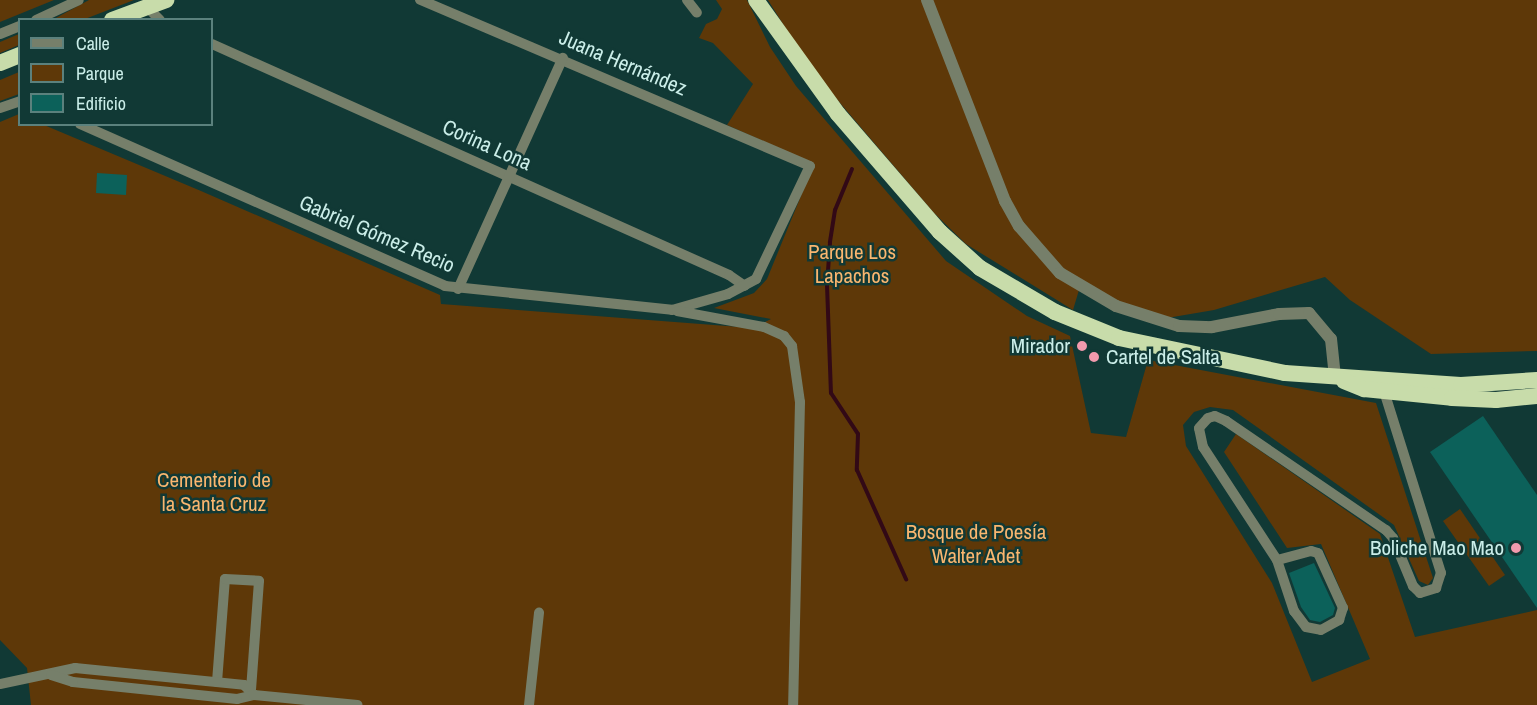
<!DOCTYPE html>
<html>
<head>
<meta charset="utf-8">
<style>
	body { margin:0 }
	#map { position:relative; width:1537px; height:705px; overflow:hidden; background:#113935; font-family:"Archivo Narrow",sans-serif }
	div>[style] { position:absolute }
	.green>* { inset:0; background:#5e3808 }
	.stream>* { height:4px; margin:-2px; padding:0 2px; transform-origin:2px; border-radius:2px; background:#320916 }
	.building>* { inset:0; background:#0c615a }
	.minor>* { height:10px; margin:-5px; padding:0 5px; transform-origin:5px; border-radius:5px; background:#767f6a }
	.tertiary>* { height:12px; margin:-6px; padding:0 6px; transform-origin:6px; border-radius:6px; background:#767f6a }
	.trunk>* { height:16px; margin:-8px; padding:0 8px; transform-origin:8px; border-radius:8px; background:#c8dcaa }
	.dots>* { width:16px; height:16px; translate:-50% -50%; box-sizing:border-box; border:3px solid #113935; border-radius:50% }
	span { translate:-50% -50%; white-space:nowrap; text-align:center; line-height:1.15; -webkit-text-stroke:5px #113935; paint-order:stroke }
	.street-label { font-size:21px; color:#cbeee9 }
	.park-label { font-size:21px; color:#f9b66f }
	.poi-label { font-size:21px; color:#cbeee9 }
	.right { translate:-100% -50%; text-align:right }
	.left { translate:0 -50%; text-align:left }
	.legend { position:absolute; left:18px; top:18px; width:195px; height:108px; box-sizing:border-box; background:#113935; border:2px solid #5b817d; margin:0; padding:8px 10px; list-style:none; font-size:18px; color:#cbeee9 }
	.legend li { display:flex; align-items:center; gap:12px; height:30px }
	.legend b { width:30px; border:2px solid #5b817d }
</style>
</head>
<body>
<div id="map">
	<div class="green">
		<div style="clip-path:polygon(0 0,54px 0,0 22px)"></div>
		<div style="clip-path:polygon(89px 0,134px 0,85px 19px,54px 19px)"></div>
		<div style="clip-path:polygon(716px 0,747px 0,770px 47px,796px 86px,946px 261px,1027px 316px,1070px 336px,1091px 433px,1126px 437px,1148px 360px,1376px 403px,1433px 578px,1428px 585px,1419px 581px,1394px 525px,1233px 410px,1210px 407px,1194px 412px,1183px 425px,1186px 446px,1272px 583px,1312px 682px,1370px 659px,1321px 544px,1287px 548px,1224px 452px,1236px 434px,1380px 534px,1415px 637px,1537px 610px,1537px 705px,31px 705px,27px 668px,0 640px,0 122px,19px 114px,20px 124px,44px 125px,201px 191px,440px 295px,441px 304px,753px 328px,771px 319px,714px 308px,754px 293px,767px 279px,814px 164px,727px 125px,753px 84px,713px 43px,699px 38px,706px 24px,717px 19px,722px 9px)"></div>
		<div style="clip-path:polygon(768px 0,1537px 0,1537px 351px,1431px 354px,1350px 300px,1325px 277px,1214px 310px,1167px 318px,1079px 290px,1073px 310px,966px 244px,934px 213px,811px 69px)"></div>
		<div style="clip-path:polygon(19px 34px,19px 45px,0 53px,0 42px)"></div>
		<div style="clip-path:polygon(19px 72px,19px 94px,0 101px,0 80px)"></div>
		<div style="clip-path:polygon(1460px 509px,1505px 575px,1489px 586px,1443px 521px)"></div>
	</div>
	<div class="stream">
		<div style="left:852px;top:169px;width:44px;rotate:112.5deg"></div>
		<div style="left:835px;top:210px;width:33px;rotate:99deg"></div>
		<div style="left:830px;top:243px;width:42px;rotate:94.1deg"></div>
		<div style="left:827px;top:285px;width:108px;rotate:87.9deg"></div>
		<div style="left:831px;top:393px;width:49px;rotate:56.6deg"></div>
		<div style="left:858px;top:434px;width:36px;rotate:92deg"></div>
		<div style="left:857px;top:470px;width:120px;rotate:65.8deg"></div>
	</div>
	<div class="building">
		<div style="clip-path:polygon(97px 173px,127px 175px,126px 195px,96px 193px)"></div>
		<div style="clip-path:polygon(1483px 416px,1537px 495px,1537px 608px,1430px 452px)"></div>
		<div style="clip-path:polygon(1314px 563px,1335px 608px,1333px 615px,1320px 622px,1310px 620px,1301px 607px,1289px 573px)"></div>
	</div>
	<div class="minor">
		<div style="left:687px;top:0;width:16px;rotate:52deg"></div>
		<div style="left:147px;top:7px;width:18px;rotate:45deg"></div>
		<div style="left:36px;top:20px;width:47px;rotate:-24.9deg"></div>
		<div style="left:0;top:34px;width:22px;rotate:-22deg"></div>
		<div style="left:212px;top:44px;width:566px;rotate:24.08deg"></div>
		<div style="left:729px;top:275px;width:19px;rotate:35deg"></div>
		<div style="left:0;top:108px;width:21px;rotate:-19deg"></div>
		<div style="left:80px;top:124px;width:399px;rotate:23.9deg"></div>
		<div style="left:445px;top:286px;width:228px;rotate:6deg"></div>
		<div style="left:672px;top:310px;width:58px;rotate:-15.9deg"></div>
		<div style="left:728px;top:294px;width:32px;rotate:-28deg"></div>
		<div style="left:756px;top:279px;width:125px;rotate:-64.5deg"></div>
		<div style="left:810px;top:166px;width:424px;rotate:-156.9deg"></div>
		<div style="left:458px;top:289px;width:254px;rotate:-65.6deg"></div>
		<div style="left:677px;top:311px;width:88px;rotate:10.4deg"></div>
		<div style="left:764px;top:327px;width:22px;rotate:24deg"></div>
		<div style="left:784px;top:336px;width:13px;rotate:51deg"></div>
		<div style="left:792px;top:346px;width:57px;rotate:81.9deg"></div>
		<div style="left:800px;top:402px;width:303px;rotate:91.3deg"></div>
		<div style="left:1277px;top:560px;width:54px;rotate:71.6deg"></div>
		<div style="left:1294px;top:611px;width:20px;rotate:53deg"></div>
		<div style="left:1306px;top:627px;width:15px;rotate:11deg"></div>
		<div style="left:1321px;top:630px;width:21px;rotate:-29deg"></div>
		<div style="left:1339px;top:620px;width:13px;rotate:-72deg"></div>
		<div style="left:1343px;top:608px;width:60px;rotate:-114.4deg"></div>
		<div style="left:1318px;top:553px;width:7px;rotate:-164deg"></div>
		<div style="left:1311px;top:551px;width:35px;rotate:165deg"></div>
		<div style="left:1277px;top:560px;width:135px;rotate:-123.2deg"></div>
		<div style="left:1203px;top:447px;width:19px;rotate:-102deg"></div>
		<div style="left:1199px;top:428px;width:13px;rotate:-48deg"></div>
		<div style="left:1208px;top:418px;width:7px;rotate:-16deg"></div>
		<div style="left:1215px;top:416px;width:12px;rotate:24deg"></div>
		<div style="left:1226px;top:421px;width:194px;rotate:34.3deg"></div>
		<div style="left:1386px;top:530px;width:11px;rotate:49deg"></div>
		<div style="left:1393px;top:538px;width:52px;rotate:67.4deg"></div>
		<div style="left:1413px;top:586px;width:10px;rotate:45deg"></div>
		<div style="left:1420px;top:593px;width:17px;rotate:-17deg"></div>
		<div style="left:1436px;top:588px;width:16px;rotate:-72deg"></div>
		<div style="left:1441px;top:573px;width:191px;rotate:-107.4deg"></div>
		<div style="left:217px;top:682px;width:103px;rotate:-85.6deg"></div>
		<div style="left:225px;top:579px;width:34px;rotate:3deg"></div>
		<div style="left:259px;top:581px;width:108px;rotate:94.2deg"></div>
		<div style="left:0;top:684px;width:77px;rotate:-12deg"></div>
		<div style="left:75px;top:668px;width:170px;rotate:5.7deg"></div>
		<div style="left:244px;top:685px;width:14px;rotate:45deg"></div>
		<div style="left:254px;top:695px;width:17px;rotate:167deg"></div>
		<div style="left:237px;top:699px;width:165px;rotate:-174.1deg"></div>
		<div style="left:73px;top:682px;width:23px;rotate:-162deg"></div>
		<div style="left:254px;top:695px;width:104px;rotate:5.5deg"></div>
		<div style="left:529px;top:705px;width:93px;rotate:-83.8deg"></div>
	</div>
	<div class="tertiary">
		<div style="left:927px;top:0;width:216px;rotate:68.8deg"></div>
		<div style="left:1005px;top:201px;width:29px;rotate:61deg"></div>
		<div style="left:1019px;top:226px;width:62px;rotate:48.9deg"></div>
		<div style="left:1060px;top:273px;width:65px;rotate:30.5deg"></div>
		<div style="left:1116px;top:306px;width:66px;rotate:17.6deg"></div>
		<div style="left:1179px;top:326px;width:33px;rotate:2deg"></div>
		<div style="left:1212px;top:327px;width:68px;rotate:-11deg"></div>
		<div style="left:1279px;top:314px;width:30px;rotate:-2deg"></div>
		<div style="left:1309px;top:313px;width:34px;rotate:50deg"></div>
		<div style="left:1331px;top:339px;width:38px;rotate:84deg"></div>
	</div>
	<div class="trunk">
		<div style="left:756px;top:0;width:140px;rotate:54.3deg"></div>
		<div style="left:838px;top:114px;width:156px;rotate:49.2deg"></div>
		<div style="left:940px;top:232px;width:54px;rotate:42deg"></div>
		<div style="left:980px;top:268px;width:87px;rotate:30.4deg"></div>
		<div style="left:1055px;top:312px;width:69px;rotate:22.1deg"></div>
		<div style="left:1119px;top:338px;width:170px;rotate:11.9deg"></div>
		<div style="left:1285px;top:373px;width:176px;rotate:3.9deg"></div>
		<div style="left:1461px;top:385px;width:76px;rotate:-3.8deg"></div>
		<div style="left:112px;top:20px;width:58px;rotate:-20.3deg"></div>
		<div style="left:0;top:63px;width:22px;rotate:-22deg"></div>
		<div style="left:1344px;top:381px;width:22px;rotate:22deg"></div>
		<div style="left:1364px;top:389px;width:88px;rotate:5.8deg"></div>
		<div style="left:1452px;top:398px;width:44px;rotate:2.6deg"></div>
		<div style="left:1496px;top:400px;width:41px;rotate:-5.6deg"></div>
	</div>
	<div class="dots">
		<div style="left:1082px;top:346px;background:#f29aad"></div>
		<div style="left:1094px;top:357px;background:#f29aad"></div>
		<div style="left:1516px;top:548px;background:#f29aad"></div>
	</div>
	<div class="street-label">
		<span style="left:623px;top:63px;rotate:23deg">Juana Hernández</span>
		<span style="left:487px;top:145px;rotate:24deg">Corina Lona</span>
		<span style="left:377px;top:234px;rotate:23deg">Gabriel Gómez Recio</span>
	</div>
	<div class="park-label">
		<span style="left:852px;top:264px">Parque Los<br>Lapachos</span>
		<span style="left:214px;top:492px">Cementerio de<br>la Santa Cruz</span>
		<span style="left:976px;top:544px">Bosque de Poesía<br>Walter Adet</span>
	</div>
	<div class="poi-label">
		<span class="right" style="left:1070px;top:346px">Mirador</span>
		<span class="left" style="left:1106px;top:357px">Cartel de Salta</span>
		<span class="right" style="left:1504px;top:548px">Boliche Mao Mao</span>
	</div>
	<ul class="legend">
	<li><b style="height:8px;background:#767f6a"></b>Calle</li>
	<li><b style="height:16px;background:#5e3808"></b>Parque</li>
	<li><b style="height:16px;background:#0c615a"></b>Edificio</li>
	</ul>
</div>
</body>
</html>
